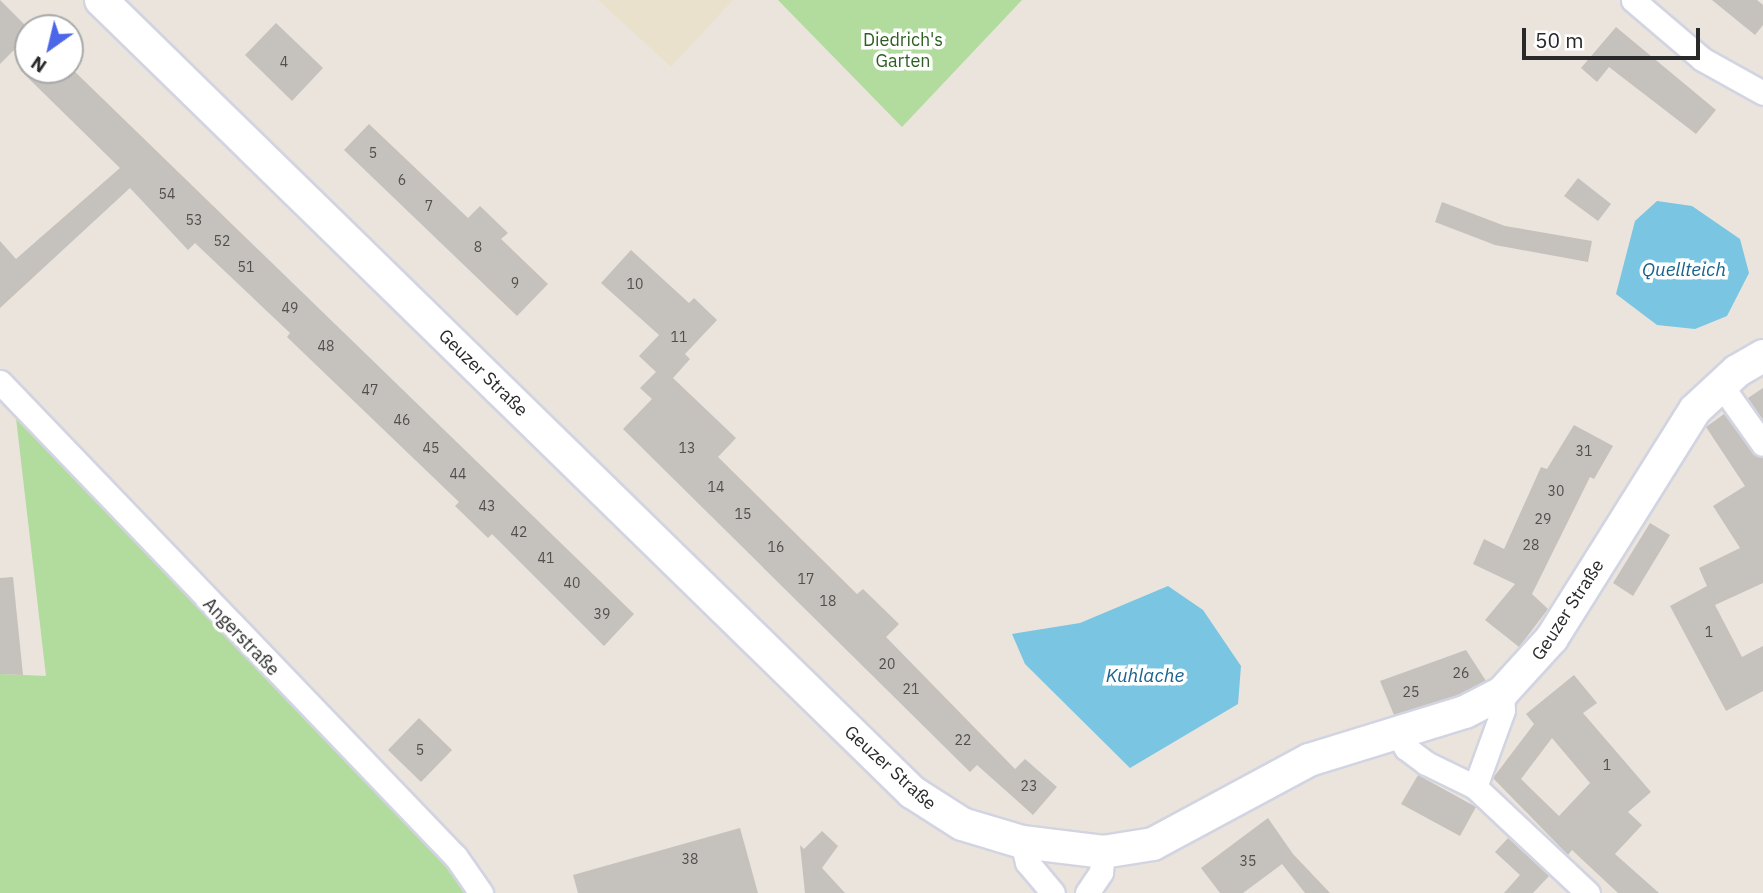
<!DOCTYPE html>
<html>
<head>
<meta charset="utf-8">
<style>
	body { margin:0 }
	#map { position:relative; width:1763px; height:893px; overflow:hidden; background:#eae4dc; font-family:"IBM Plex Sans",sans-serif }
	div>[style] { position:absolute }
	.education>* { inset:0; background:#eae1cd }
	.green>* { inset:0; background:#b2db9e }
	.water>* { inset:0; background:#79c5e2 }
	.building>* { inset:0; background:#c5c1bc }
	.roads { filter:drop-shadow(2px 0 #d2d4e1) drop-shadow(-2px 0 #d2d4e1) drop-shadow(0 2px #d2d4e1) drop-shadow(0 -2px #d2d4e1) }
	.minor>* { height:23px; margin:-11.5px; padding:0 11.5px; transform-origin:11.5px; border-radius:11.5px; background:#fff }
	.secondary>* { height:32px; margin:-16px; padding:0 16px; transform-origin:16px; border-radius:16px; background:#fff }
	span { translate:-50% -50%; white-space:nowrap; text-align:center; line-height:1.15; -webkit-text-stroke:7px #fff; paint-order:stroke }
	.number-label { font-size:14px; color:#504f4e }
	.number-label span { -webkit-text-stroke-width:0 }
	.park-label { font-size:18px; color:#2d5f21 }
	.street-label { font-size:18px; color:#292929 }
	.water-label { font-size:19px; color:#1a638c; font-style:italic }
	.north { position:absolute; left:14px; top:14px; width:70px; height:70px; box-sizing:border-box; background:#fff; border:2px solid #a9a9a9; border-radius:50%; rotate:214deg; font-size:19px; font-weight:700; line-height:28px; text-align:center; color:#292929 }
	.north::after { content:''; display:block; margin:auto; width:24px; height:32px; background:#4c66e8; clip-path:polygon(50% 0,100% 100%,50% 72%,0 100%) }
	.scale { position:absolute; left:1522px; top:28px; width:178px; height:32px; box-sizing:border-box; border:4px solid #292929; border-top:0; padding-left:9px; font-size:21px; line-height:24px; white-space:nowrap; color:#292929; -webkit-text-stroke:5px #fff; paint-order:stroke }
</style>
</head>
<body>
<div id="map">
	<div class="education">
		<div style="clip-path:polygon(598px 0,733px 0,671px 67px)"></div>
	</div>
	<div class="green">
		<div style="clip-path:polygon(778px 0,1022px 0,902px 127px)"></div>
		<div style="clip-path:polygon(16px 418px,474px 893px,0 893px,0 674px,46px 676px)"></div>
	</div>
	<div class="water">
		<div style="clip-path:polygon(1657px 201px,1692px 206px,1740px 239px,1749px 273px,1727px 316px,1695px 329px,1657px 325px,1616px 294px,1635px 221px)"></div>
		<div style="clip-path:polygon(1168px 586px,1203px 610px,1241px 666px,1238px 704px,1130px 768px,1025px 664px,1012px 634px,1080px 623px)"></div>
	</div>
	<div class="building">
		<div style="clip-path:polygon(0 0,28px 28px,28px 36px,0 64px)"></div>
		<div style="clip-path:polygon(1712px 0,1757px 0,1763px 5px,1763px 25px,1755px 35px)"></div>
		<div style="clip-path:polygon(276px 23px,323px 68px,292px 101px,245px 55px)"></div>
		<div style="clip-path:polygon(1616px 27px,1716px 110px,1696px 134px,1609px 67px,1597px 82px,1581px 68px)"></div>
		<div style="clip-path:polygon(70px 67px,634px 614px,604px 646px,492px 534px,488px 538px,455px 506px,459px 502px,287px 337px,290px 333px,195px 243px,188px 250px,130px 188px,0 308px,0 241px,16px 259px,120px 168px,20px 70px)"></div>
		<div style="clip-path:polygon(369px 124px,468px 218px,480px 206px,508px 233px,501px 239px,548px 284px,517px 316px,344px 150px)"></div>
		<div style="clip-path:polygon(1578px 178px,1611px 204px,1598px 221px,1564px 196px)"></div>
		<div style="clip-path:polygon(1442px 202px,1505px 226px,1592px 241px,1588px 262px,1495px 245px,1435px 222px)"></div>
		<div style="clip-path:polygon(631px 250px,689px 303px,694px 298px,717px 320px,685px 354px,690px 359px,673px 378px,736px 438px,718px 457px,857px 594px,863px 589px,899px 624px,886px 637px,1015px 769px,1025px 759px,1057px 787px,1033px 815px,977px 765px,970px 772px,623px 429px,652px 399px,640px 388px,656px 372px,639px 356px,659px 335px,601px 283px)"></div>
		<div style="clip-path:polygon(1763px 388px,1763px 420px,1748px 398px)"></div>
		<div style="clip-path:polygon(1724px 414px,1752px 452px,1763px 458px,1763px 583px,1715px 605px,1742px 657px,1763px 646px,1763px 691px,1726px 711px,1670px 606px,1707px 586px,1699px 568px,1740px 548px,1713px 506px,1745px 486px,1706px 427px)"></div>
		<div style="clip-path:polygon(1574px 425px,1613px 446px,1594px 479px,1590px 477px,1532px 594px,1548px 609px,1519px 647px,1485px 620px,1515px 584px,1473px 564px,1484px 539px,1504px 549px,1541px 467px,1547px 469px)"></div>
		<div style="clip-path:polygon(1650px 523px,1670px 535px,1633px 596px,1613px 583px)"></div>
		<div style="clip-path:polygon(13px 577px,23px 675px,0 674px,0 578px)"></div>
		<div style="clip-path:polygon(1466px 650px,1486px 681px,1458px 695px,1394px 715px,1380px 681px)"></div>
		<div style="clip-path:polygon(evenodd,1574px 675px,1597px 703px,1583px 713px,1651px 792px,1628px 812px,1642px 825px,1615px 854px,1659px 893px,1618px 893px,1572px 850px,1568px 855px,1493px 778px,1534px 724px,1526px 714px,1574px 675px,1552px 738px,1590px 783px,1559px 816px,1521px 779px,1552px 738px)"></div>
		<div style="clip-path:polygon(419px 718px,452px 750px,421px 782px,388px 750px)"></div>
		<div style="clip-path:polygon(1418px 775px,1476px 807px,1460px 836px,1401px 804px)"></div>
		<div style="clip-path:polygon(1268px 818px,1293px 854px,1330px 893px,1305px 893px,1282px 864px,1243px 893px,1220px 893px,1201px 868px)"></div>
		<div style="clip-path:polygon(740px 828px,758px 893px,578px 893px,573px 875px)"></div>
		<div style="clip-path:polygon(822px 831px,838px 846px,822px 868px,845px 893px,805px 893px,800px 845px,804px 849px)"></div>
		<div style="clip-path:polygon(1508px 838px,1549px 876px,1533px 893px,1504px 893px,1520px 875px,1495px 852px)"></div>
	</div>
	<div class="roads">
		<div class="minor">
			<div style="left:1633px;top:0;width:91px;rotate:40.5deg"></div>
			<div style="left:1702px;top:59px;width:70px;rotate:29.1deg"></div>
			<div style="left:0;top:382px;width:658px;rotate:46.17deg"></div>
			<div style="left:456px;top:857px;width:44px;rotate:55.2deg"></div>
			<div style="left:1721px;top:385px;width:72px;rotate:54.6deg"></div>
			<div style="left:1502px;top:693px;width:17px;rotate:87deg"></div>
			<div style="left:1503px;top:710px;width:82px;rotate:110deg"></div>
			<div style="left:1475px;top:787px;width:155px;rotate:43.2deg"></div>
			<div style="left:1396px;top:731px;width:20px;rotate:60deg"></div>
			<div style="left:1406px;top:748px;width:25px;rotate:37deg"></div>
			<div style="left:1426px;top:763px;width:55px;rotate:26.1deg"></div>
			<div style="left:1022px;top:842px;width:21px;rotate:76deg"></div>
			<div style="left:1027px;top:862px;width:40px;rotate:50deg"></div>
			<div style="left:1087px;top:893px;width:25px;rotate:-56deg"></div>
			<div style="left:1101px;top:872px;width:20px;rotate:-84deg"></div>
		</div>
		<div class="secondary">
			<div style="left:101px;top:0;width:1134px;rotate:44.32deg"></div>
			<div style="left:912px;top:792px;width:59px;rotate:32.6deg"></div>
			<div style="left:962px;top:824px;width:63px;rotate:16.7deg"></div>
			<div style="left:1022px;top:842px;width:82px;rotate:7deg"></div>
			<div style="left:1103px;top:852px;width:51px;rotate:-9.1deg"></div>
			<div style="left:1153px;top:844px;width:177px;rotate:-28.3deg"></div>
			<div style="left:1309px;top:760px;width:163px;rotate:-17.1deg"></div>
			<div style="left:1465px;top:712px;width:42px;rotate:-27.2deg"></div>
			<div style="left:1502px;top:693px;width:74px;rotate:-47.7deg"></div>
			<div style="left:1552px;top:638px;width:269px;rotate:-57.9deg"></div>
			<div style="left:1695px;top:410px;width:57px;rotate:-42.9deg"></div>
			<div style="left:1737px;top:371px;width:30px;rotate:-30deg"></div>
		</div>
	</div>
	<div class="number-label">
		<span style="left:284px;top:62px">4</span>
		<span style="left:373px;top:153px">5</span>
		<span style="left:402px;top:180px">6</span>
		<span style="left:167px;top:194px">54</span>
		<span style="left:429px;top:206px">7</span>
		<span style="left:194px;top:220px">53</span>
		<span style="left:222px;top:241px">52</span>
		<span style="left:478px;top:247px">8</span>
		<span style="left:246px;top:267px">51</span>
		<span style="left:515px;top:283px">9</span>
		<span style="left:635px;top:284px">10</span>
		<span style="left:290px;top:308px">49</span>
		<span style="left:679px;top:337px">11</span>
		<span style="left:326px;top:346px">48</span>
		<span style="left:370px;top:390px">47</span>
		<span style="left:402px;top:420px">46</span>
		<span style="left:431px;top:448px">45</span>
		<span style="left:687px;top:448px">13</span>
		<span style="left:1584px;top:451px">31</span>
		<span style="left:458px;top:474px">44</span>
		<span style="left:716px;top:487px">14</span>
		<span style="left:1556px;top:491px">30</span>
		<span style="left:487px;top:506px">43</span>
		<span style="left:743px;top:514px">15</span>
		<span style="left:1543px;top:519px">29</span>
		<span style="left:519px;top:532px">42</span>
		<span style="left:1531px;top:545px">28</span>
		<span style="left:776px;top:547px">16</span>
		<span style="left:546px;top:558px">41</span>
		<span style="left:806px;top:579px">17</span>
		<span style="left:572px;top:583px">40</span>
		<span style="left:828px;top:601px">18</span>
		<span style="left:602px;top:614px">39</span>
		<span style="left:1709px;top:632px">1</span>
		<span style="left:887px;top:664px">20</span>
		<span style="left:1461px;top:673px">26</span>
		<span style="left:911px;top:689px">21</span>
		<span style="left:1411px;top:692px">25</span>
		<span style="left:963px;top:740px">22</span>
		<span style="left:420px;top:750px">5</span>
		<span style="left:1607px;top:765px">1</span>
		<span style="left:1029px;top:786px">23</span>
		<span style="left:690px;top:859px">38</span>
		<span style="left:1248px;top:861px">35</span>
	</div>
	<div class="park-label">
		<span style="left:903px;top:51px">Diedrich's<br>Garten</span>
	</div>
	<div class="street-label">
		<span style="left:483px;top:373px;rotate:44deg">Geuzer Straße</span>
		<span style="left:1568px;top:610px;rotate:-57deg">Geuzer Straße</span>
		<span style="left:241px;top:637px;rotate:46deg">Angerstraße</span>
		<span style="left:890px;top:768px;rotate:42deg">Geuzer Straße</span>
	</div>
	<div class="water-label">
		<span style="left:1684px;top:270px">Quellteich</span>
		<span style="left:1145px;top:676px">Kuhlache</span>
	</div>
	<div class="north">N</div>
	<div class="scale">50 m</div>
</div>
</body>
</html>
